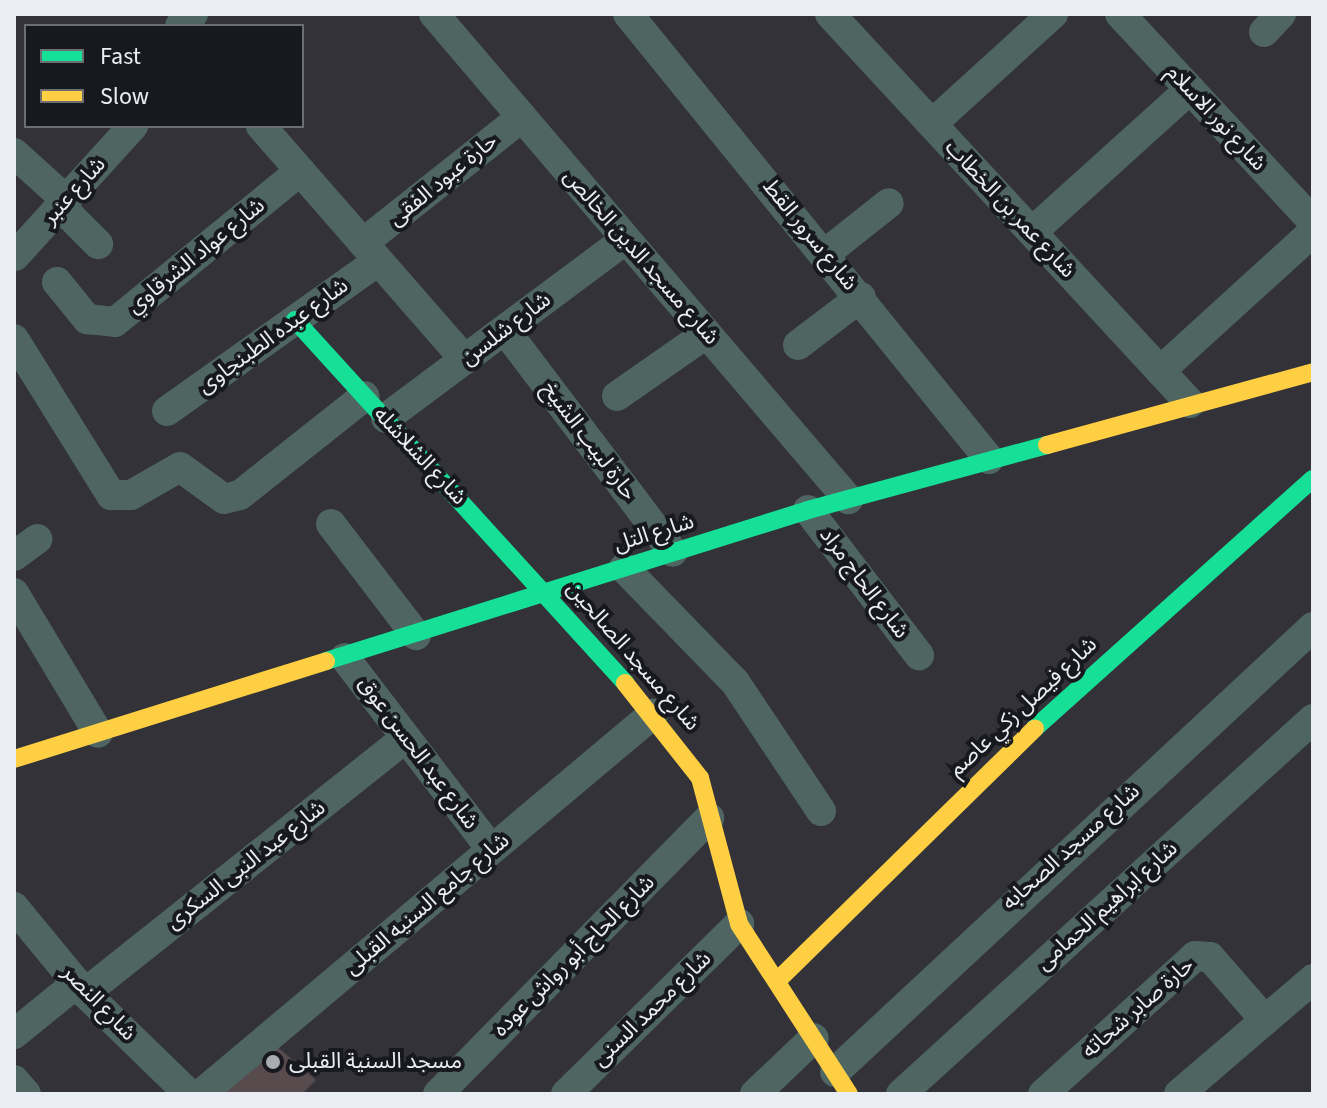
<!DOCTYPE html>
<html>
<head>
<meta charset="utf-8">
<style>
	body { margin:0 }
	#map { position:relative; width:1327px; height:1108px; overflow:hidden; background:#323238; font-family:"Source Sans 3","Noto Sans Arabic",sans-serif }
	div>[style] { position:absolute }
	.building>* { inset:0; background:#584b4d }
	.street>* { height:30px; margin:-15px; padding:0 15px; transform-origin:15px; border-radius:15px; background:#4f6562 }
	.fast>* { height:18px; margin:-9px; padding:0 9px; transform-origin:9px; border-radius:9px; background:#16e098 }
	.slow>* { height:18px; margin:-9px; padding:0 9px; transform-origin:9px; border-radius:9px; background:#ffcf43 }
	.dots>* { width:22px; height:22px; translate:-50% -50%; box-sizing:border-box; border:4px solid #18191e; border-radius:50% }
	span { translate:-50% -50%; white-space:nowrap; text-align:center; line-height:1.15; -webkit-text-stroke:8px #18191e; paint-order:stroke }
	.street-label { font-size:22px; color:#ebedf5 }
	.poi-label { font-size:22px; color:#ebedf5 }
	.left { translate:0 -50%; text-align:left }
	.frame { position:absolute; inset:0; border:16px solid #ebedf5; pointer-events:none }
	.legend { position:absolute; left:24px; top:24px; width:280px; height:104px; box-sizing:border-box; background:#18191e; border:2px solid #6c6e74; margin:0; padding:10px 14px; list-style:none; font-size:24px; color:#ebedf5 }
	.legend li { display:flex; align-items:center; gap:16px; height:40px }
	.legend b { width:40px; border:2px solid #6c6e74 }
</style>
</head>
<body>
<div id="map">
	<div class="building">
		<div style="clip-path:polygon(274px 1044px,316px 1080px,302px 1094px,214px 1094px)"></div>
	</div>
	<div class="street">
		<div style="left:434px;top:14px;width:638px;rotate:49.52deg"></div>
		<div style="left:628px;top:14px;width:573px;rotate:50.95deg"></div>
		<div style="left:830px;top:14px;width:530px;rotate:47.22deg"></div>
		<div style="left:1120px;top:14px;width:284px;rotate:47.1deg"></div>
		<div style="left:180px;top:26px;width:18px;rotate:-43deg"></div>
		<div style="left:1264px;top:32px;width:25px;rotate:-47deg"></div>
		<div style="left:932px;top:124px;width:164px;rotate:-42.3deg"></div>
		<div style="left:261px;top:126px;width:310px;rotate:48.9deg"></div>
		<div style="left:14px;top:153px;width:70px;rotate:42.1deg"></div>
		<div style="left:60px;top:206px;width:54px;rotate:45deg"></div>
		<div style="left:1032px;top:232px;width:213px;rotate:-42.1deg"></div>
		<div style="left:363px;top:243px;width:203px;rotate:-38.4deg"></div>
		<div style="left:826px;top:253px;width:80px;rotate:-38.4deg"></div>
		<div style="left:15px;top:256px;width:176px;rotate:-47.8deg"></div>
		<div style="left:57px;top:282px;width:48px;rotate:51deg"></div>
		<div style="left:87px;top:319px;width:28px;rotate:6deg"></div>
		<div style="left:115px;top:322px;width:239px;rotate:-39.2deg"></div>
		<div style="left:505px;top:330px;width:278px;rotate:52.9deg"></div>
		<div style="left:14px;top:339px;width:184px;rotate:58.1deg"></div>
		<div style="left:111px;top:495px;width:20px"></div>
		<div style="left:131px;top:495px;width:56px;rotate:-29.7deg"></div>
		<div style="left:180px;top:467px;width:54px;rotate:36deg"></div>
		<div style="left:224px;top:499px;width:16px;rotate:-14deg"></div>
		<div style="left:240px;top:495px;width:159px;rotate:-38.4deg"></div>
		<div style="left:798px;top:345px;width:79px;rotate:-37.3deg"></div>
		<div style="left:1160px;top:371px;width:207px;rotate:-42.3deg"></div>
		<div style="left:617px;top:396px;width:108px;rotate:-34.9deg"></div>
		<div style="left:167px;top:411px;width:259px;rotate:-35.4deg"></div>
		<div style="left:386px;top:418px;width:299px;rotate:-36.7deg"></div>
		<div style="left:808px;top:510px;width:183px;rotate:52.6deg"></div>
		<div style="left:331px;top:524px;width:140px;rotate:52.6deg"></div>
		<div style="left:14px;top:556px;width:29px;rotate:-36deg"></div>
		<div style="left:624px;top:568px;width:159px;rotate:45.8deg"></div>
		<div style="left:735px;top:682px;width:155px;rotate:56.3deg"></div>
		<div style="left:14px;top:593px;width:163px;rotate:59deg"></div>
		<div style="left:345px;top:658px;width:240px;rotate:52.6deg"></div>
		<div style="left:14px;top:907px;width:112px;rotate:50.5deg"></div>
		<div style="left:85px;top:993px;width:145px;rotate:44.2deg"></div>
		<div style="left:85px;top:993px;width:410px;rotate:-38.5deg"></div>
		<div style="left:14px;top:1034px;width:81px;rotate:-39deg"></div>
		<div style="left:835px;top:1072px;width:653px;rotate:-42.95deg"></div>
		<div style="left:14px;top:1080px;width:18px;rotate:49deg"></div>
		<div style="left:201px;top:1094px;width:591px;rotate:-40.05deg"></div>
		<div style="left:438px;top:1094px;width:387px;rotate:-45.5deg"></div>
		<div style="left:566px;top:1094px;width:243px;rotate:-44.5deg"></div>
		<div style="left:755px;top:1094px;width:81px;rotate:-43.5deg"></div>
		<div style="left:901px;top:1094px;width:557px;rotate:-42.31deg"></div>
		<div style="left:1043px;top:1094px;width:205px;rotate:-42.2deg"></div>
		<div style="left:1195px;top:956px;width:15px;rotate:4deg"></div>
		<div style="left:1210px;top:957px;width:84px;rotate:48.9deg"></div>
		<div style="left:1179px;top:1094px;width:177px;rotate:-40.6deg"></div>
	</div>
	<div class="fast">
		<div style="left:295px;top:320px;width:491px;rotate:47.7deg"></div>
		<div style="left:326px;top:661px;width:505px;rotate:-17.39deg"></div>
		<div style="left:808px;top:510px;width:248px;rotate:-15.2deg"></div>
		<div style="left:1035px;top:728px;width:373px;rotate:-41.9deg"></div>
	</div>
	<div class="slow">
		<div style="left:1047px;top:445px;width:276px;rotate:-15.3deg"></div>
		<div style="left:625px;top:683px;width:121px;rotate:51.7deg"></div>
		<div style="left:700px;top:778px;width:151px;rotate:75deg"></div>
		<div style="left:739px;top:924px;width:202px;rotate:57.1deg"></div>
		<div style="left:14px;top:759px;width:327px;rotate:-17.4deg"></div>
		<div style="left:777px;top:981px;width:361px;rotate:-44.4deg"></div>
	</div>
	<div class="dots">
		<div style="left:273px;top:1062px;background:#aaacb3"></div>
	</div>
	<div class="street-label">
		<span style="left:1216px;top:118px;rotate:47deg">شارع نور الاسلام</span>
		<span style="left:443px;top:180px;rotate:-39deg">حارة عبود الفقى</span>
		<span style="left:74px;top:191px;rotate:-48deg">شارع عنبر</span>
		<span style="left:1010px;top:209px;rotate:47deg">شارع عمر بن الخطاب</span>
		<span style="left:810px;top:235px;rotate:51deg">شارع سرور القط</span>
		<span style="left:196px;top:256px;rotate:-39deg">شارع عواد الشرقاوي</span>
		<span style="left:641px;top:257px;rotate:49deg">شارع مسجد الدين الخالص</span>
		<span style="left:506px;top:329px;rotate:-37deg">شارع شلسن</span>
		<span style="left:273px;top:336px;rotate:-36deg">شارع عبده الطبنجاوى</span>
		<span style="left:589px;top:441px;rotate:53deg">حارة لبيب الشيخ</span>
		<span style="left:420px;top:456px;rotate:47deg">شارع الشلاشله</span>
		<span style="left:654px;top:533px;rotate:-17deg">شارع التل</span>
		<span style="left:864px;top:583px;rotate:53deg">شارع الحاج مراد</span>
		<span style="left:633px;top:656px;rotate:49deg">شارع مسجد الصالحين</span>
		<span style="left:1023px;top:707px;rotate:-43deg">شارع فيصل زكي عاصم</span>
		<span style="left:418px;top:753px;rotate:53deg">شارع عبد الحسن عوق</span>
		<span style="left:1071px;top:847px;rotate:-42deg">شارع مسجد الصحابه</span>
		<span style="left:246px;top:865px;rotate:-38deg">شارع عبد النبى السكرى</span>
		<span style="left:427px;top:904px;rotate:-40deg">شارع جامع السنيه القبلى</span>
		<span style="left:1107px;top:906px;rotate:-42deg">شارع ابراهيم الحمامى</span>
		<span style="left:574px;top:956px;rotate:-45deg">شارع الحاج أبو رواش عوده</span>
		<span style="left:99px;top:1003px;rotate:46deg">شارع النصر</span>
		<span style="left:1138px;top:1008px;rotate:-41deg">حارة صابر شحاته</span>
		<span style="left:652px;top:1009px;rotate:-44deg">شارع محمد السنى</span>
	</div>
	<div class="poi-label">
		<span class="left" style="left:289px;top:1062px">مسجد السنية القبلى</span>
	</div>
	<div class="frame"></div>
	<ul class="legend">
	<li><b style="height:10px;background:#16e098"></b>Fast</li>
	<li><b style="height:10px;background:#ffcf43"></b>Slow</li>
	</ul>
</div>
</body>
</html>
